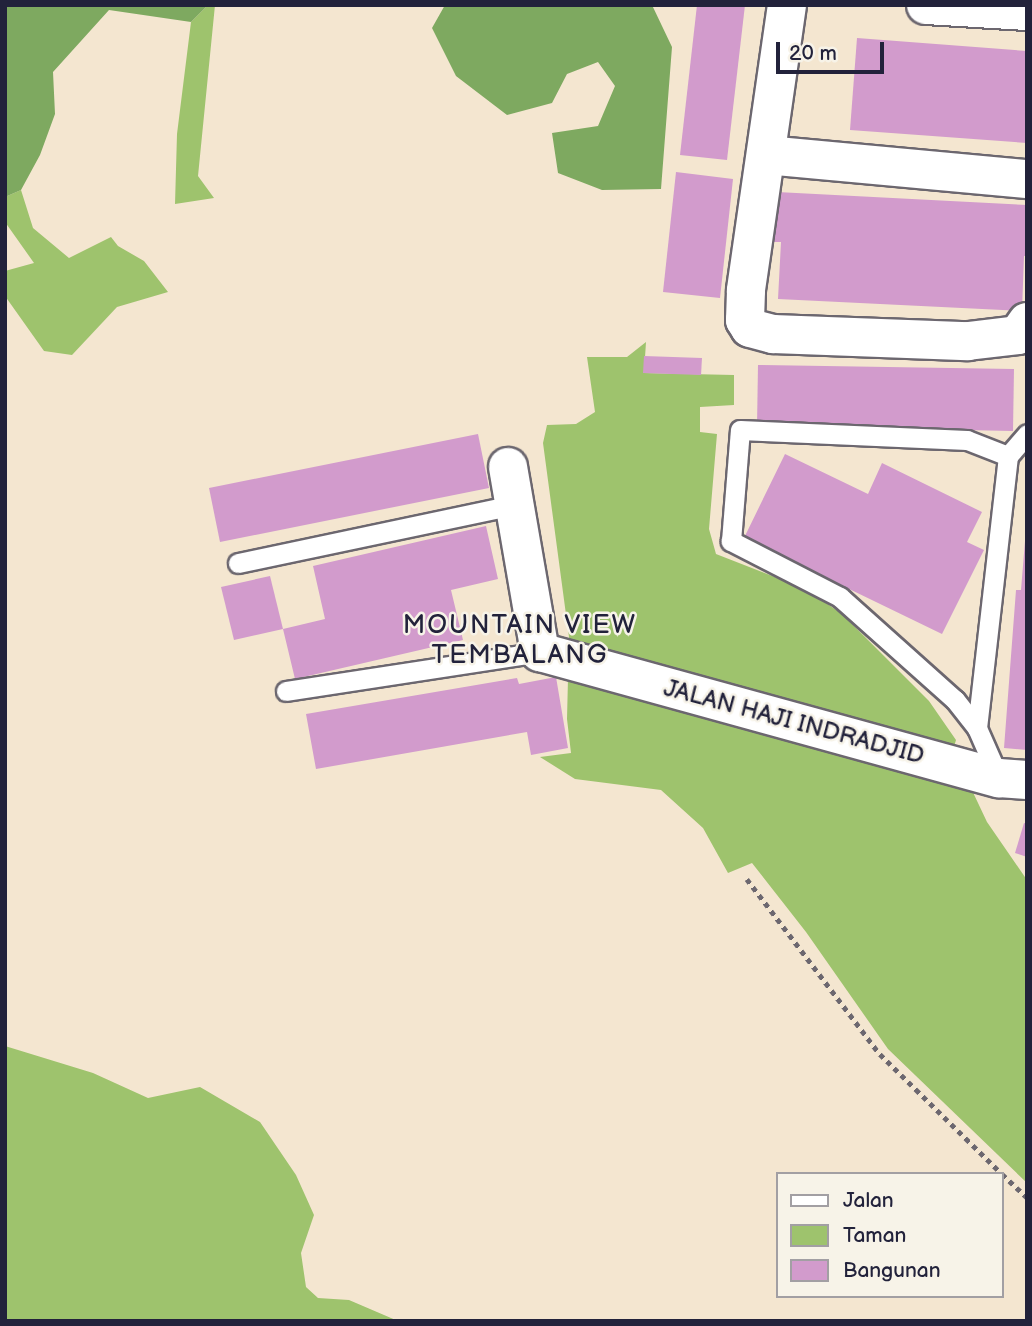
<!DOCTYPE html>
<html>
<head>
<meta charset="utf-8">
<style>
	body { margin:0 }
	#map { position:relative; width:1032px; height:1326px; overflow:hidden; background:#f4e6d0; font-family:"Balsamiq Sans",sans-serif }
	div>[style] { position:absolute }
	.green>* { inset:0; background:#9ec36d }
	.forest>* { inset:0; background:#7ea960 }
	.building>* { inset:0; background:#d29bcc }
	.path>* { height:4.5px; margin-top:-2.25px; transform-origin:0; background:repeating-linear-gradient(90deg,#6c676f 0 5px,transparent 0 10px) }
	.roads { filter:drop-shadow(2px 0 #6c676f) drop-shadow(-2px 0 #6c676f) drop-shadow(0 2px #6c676f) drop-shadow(0 -2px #6c676f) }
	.service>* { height:19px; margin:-9.5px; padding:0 9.5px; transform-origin:9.5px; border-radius:9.5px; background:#fff }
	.minor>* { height:38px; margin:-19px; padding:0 19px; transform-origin:19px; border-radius:19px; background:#fff }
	span { translate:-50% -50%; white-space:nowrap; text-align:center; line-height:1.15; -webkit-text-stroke:5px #f7f3e8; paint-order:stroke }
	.street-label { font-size:24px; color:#22223b }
	.neighbourhood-label { font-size:26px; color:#22223b; letter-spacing:2px }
	.frame { position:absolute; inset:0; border:7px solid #22223b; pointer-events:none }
	.legend { position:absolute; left:776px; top:1172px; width:228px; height:126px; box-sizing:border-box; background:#f7f3e8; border:2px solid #a29fa3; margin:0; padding:9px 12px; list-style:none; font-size:21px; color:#22223b }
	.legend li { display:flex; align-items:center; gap:14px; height:35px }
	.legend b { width:35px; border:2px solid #a29fa3 }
	.scale { position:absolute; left:776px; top:42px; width:108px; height:32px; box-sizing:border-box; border:4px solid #22223b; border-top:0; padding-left:9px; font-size:21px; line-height:24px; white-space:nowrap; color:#22223b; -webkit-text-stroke:5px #f7f3e8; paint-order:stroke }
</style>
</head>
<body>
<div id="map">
	<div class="green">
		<div style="clip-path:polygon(208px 5px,215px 5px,198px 176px,214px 198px,175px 204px,177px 134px,191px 22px)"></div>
		<div style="clip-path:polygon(21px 190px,33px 228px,69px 258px,111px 237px,118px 246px,144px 261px,168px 292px,117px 307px,72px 355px,44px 351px,5px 296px,5px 271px,34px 263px,5px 222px,5px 197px)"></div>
		<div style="clip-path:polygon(646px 342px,644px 373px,734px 375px,734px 405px,700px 407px,700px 432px,717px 434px,709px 529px,716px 554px,806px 589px,842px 614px,929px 701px,956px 740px,953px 750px,987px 822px,1027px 880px,1027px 1183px,888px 1049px,806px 932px,752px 863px,728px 873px,703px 828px,661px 790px,575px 779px,540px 757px,571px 753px,567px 719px,569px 637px,543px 443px,547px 425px,576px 424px,595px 412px,587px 357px,627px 357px)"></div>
		<div style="clip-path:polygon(5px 1046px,93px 1073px,148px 1098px,200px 1087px,260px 1122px,296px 1175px,314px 1215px,301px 1253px,306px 1287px,318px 1298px,349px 1300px,398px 1321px,5px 1321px)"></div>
	</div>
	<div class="forest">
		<div style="clip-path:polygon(5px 5px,208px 5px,191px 22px,109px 10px,53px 72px,55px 114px,40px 155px,21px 190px,5px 197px)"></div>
		<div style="clip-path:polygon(445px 5px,652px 5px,672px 47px,661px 189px,602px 190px,558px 173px,552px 133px,598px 126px,615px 86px,598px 62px,567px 74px,552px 103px,507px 115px,456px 76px,432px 28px)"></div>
	</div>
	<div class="building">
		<div style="clip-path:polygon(697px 5px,745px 5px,727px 160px,680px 155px)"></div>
		<div style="clip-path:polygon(857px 38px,1027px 51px,1027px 143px,850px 130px)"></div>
		<div style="clip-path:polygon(676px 172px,733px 179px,720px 298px,663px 292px)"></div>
		<div style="clip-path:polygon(777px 192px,1027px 205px,1027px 256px,1024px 256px,1022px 311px,778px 299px,781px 242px,774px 242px)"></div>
		<div style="clip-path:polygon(644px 356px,702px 358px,701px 375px,643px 373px)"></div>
		<div style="clip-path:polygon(758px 365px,1014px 369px,1013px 431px,757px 426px)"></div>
		<div style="clip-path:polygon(478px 434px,489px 488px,220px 542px,209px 488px)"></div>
		<div style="clip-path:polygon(785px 454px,868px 494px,882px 463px,982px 512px,967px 542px,984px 550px,942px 634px,744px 538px)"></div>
		<div style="clip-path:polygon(486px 526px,498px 579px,451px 590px,463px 640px,295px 679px,283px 629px,325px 619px,313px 566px)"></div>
		<div style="clip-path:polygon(1025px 541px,1027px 541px,1027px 750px,1004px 748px,1016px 590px,1021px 590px)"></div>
		<div style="clip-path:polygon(270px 576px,283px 629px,234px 640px,221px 587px)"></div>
		<div style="clip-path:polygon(556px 677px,568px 748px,531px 755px,527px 732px,316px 769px,306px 714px,517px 678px,519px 684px)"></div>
		<div style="clip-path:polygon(1024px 823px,1027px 824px,1027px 857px,1015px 853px)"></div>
	</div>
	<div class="path">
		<div style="left:747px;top:879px;width:220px;rotate:52.8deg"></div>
		<div style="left:880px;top:1054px;width:171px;rotate:44.5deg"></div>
		<div style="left:1002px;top:1174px;width:34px;rotate:43deg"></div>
	</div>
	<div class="roads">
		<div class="service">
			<div style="left:1008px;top:456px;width:29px;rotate:-49deg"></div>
			<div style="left:238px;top:563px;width:281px;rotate:-11.9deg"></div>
			<div style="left:286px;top:691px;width:257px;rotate:-8.7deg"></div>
			<div style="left:977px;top:728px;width:36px;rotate:-128deg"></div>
			<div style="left:955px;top:700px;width:154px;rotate:-138.2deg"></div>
			<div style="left:840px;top:597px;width:123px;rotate:-152.8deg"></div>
			<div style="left:731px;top:541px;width:111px;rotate:-85.4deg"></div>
			<div style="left:740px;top:430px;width:227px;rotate:2.5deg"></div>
			<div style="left:967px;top:440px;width:44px;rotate:21.3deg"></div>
			<div style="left:1008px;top:456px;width:274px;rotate:96.5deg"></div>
			<div style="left:977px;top:728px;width:55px;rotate:66.3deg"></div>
		</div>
		<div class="minor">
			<div style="left:787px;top:5px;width:289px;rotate:98.2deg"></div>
			<div style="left:746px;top:291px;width:29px;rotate:92deg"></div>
			<div style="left:745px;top:320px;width:9px;rotate:58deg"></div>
			<div style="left:750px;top:328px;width:24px;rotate:15deg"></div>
			<div style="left:773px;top:334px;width:195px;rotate:2.1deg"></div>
			<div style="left:968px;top:341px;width:50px;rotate:-6.8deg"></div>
			<div style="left:1018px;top:335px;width:16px;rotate:-55deg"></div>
			<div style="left:926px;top:5px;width:101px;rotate:3.4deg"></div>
			<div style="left:766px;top:155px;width:262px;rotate:5.3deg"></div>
			<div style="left:508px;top:467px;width:188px;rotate:80.2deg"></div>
			<div style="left:540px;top:652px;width:476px;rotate:15.4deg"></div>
			<div style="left:999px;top:778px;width:28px;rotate:4deg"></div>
		</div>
	</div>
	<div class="street-label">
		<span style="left:794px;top:722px;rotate:15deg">JALAN HAJI INDRADJID</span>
	</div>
	<div class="neighbourhood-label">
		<span style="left:520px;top:641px">MOUNTAIN VIEW<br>TEMBALANG</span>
	</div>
	<div class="frame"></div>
	<ul class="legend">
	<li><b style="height:9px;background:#fff"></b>Jalan</li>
	<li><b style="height:19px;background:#9ec36d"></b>Taman</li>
	<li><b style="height:19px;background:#d29bcc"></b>Bangunan</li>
	</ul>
	<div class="scale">20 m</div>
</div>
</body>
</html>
